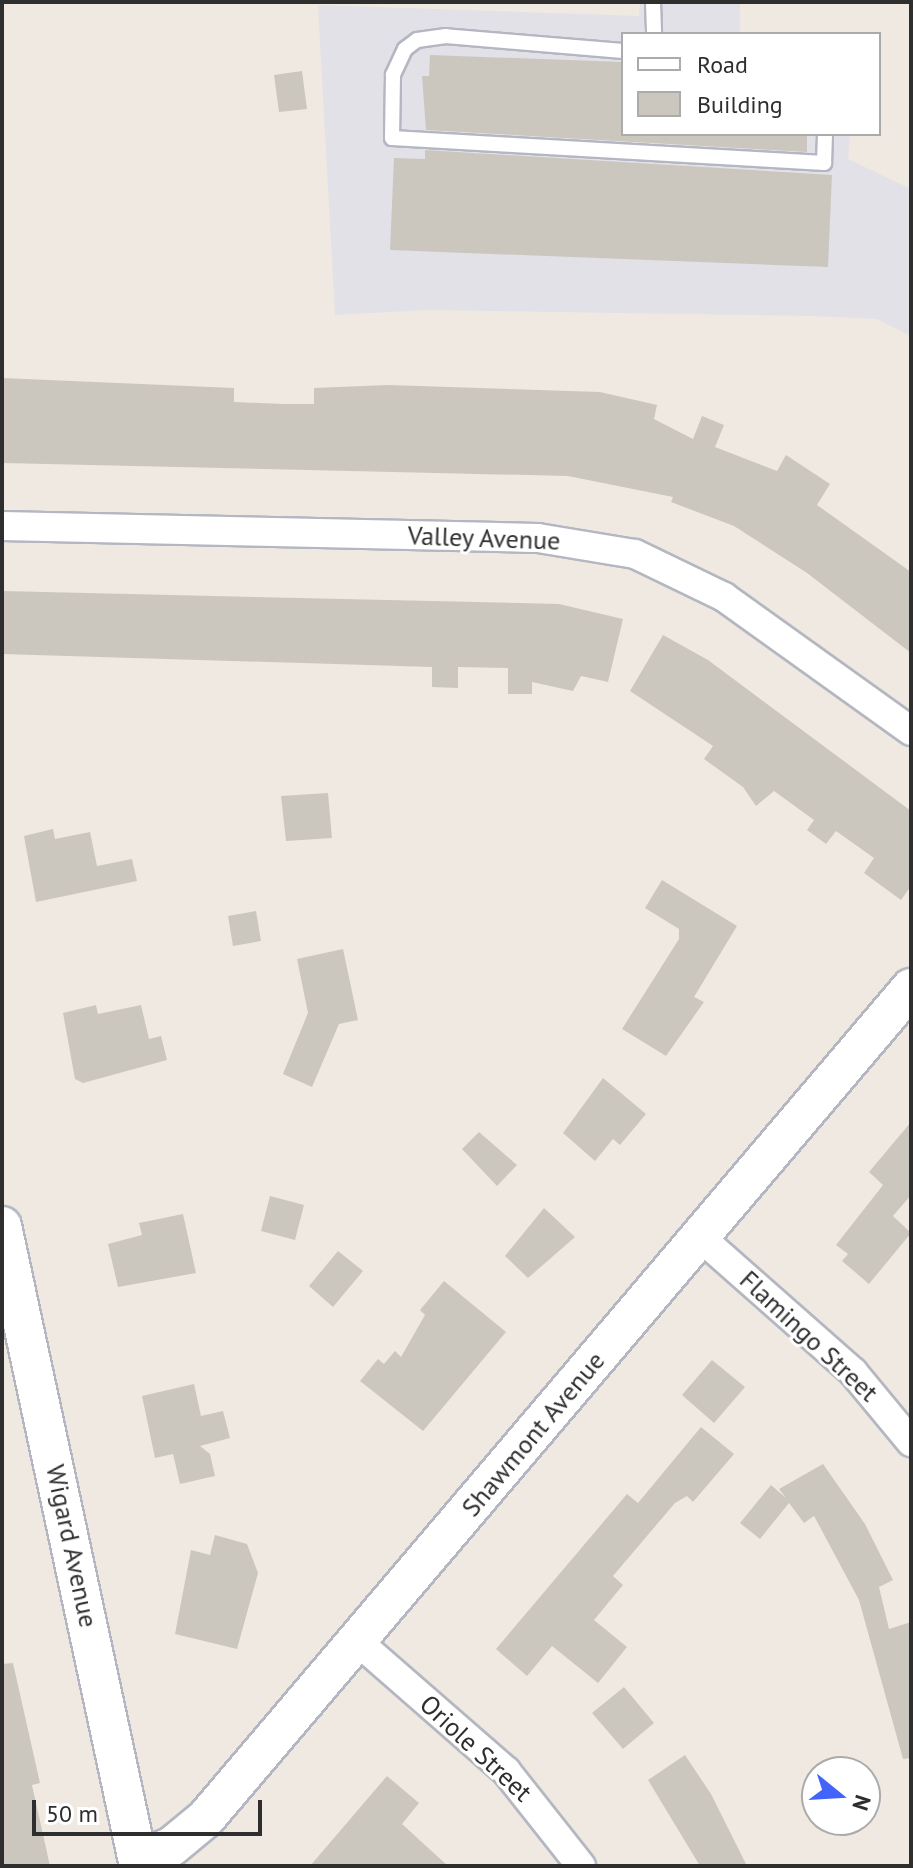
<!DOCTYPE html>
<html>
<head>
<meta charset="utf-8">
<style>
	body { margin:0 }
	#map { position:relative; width:913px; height:1868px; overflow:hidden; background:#efe9e1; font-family:"PT Sans",sans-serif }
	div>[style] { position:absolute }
	.industrial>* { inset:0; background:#e3e1e8 }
	.building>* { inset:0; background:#cbc7bf }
	.roads { filter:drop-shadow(2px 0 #b4b7c1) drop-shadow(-2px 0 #b4b7c1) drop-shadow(0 2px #b4b7c1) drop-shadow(0 -2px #b4b7c1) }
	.lane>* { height:14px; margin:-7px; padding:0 7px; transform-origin:7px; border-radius:7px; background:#fff }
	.street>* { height:28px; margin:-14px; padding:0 14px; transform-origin:14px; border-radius:14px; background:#fff }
	.secondary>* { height:38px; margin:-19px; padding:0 19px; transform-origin:19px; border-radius:19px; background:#fff }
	span { translate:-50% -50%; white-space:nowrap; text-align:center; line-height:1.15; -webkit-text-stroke:6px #fff; paint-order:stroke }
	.street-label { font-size:26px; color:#2e2e2e }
	.frame { position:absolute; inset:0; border:4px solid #2e2e2e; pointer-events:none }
	.legend { position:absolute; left:621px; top:32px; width:260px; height:104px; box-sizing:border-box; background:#fff; border:2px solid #ababab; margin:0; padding:10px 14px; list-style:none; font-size:24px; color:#2e2e2e }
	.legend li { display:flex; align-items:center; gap:16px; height:40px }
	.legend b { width:40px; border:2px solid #ababab }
	.north { position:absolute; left:801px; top:1756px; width:80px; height:80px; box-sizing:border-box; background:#fff; border:2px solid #ababab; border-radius:50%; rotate:108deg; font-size:22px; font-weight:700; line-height:32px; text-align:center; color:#2e2e2e }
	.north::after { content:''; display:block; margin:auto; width:28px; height:36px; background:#4264fb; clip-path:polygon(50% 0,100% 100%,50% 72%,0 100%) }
	.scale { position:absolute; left:32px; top:1800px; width:230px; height:36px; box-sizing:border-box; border:4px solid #2e2e2e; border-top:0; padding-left:10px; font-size:24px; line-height:28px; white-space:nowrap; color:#2e2e2e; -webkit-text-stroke:6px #fff; paint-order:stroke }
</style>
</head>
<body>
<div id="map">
	<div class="industrial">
		<div style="clip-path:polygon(640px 2px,740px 2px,740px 34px,623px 34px,623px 134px,850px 134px,848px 159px,911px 189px,911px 336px,877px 319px,813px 316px,426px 310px,335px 315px,318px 5px,639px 16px)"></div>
	</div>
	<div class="building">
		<div style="clip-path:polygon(430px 55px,623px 62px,623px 134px,807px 134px,807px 152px,426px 130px,422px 76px,429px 76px)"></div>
		<div style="clip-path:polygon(302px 71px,307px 109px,279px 112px,274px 75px)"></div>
		<div style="clip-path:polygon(425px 150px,832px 175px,828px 267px,390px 250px,394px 158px,425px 159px)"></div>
		<div style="clip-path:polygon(2px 378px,234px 388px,234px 402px,284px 404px,314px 404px,314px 388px,388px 385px,600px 392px,657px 405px,654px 419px,693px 439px,702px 416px,724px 425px,715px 447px,777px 471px,786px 455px,830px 484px,817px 505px,911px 572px,911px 653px,807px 573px,734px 526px,671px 502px,673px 497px,568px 476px,2px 463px)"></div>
		<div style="clip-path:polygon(2px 591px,559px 604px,623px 619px,608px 682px,581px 676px,573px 691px,532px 682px,532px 694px,508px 694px,508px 668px,458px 667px,458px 688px,432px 687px,432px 667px,2px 654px)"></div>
		<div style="clip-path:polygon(663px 635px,708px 660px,911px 811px,911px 886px,901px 900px,864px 873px,874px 858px,836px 831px,826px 844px,807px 830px,814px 820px,774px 791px,756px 806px,743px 787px,704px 759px,713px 746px,630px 691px)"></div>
		<div style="clip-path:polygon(328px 793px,332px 838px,286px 841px,281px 796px)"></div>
		<div style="clip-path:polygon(53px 829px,55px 839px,90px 832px,97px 866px,132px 859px,137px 881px,36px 902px,24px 836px)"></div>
		<div style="clip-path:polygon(662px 880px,737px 926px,694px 997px,704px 1002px,666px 1056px,622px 1029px,679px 939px,679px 929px,645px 908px)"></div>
		<div style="clip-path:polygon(256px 911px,261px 941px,233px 946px,228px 916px)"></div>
		<div style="clip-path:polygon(343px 949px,358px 1020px,339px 1024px,312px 1087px,283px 1074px,308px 1013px,297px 959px)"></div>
		<div style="clip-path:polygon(96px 1005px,98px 1014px,141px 1005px,149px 1039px,161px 1036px,167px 1060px,83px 1083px,75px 1079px,63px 1013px)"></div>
		<div style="clip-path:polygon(603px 1078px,646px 1114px,620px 1145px,613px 1139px,595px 1161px,563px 1133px)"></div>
		<div style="clip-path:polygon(911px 1122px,911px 1195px,893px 1216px,911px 1233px,869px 1284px,842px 1261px,848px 1254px,836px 1245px,883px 1185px,869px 1172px)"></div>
		<div style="clip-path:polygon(479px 1132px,517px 1165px,497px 1186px,462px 1149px)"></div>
		<div style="clip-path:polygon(270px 1196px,304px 1205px,295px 1240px,261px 1231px)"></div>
		<div style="clip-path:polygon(544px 1208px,575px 1237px,528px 1278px,505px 1256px)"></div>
		<div style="clip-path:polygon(183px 1214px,196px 1273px,118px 1287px,108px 1244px,142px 1235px,139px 1223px)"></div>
		<div style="clip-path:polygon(338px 1251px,363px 1271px,333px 1307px,309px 1286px)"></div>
		<div style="clip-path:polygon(444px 1281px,506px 1332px,423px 1431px,360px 1381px,378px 1359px,384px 1364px,395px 1351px,401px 1357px,425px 1315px,420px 1310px)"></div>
		<div style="clip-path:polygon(712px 1360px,745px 1387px,714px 1423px,682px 1395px)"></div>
		<div style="clip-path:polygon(194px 1384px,201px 1416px,223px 1411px,230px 1438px,200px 1446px,210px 1454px,215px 1476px,180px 1484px,173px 1454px,155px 1458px,142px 1396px)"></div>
		<div style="clip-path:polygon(701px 1427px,734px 1454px,693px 1502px,687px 1496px,675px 1503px,613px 1576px,623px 1585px,594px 1620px,627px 1647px,598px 1683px,552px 1646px,527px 1676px,496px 1649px,627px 1494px,638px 1503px)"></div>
		<div style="clip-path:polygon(823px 1464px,865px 1524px,893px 1580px,879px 1587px,889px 1629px,911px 1622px,911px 1758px,903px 1759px,859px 1600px,814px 1516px,804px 1523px,789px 1503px,760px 1539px,740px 1523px,771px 1485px,786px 1498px,779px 1489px)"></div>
		<div style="clip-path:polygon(215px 1535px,247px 1544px,258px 1573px,237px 1649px,175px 1634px,191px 1550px,210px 1555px)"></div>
		<div style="clip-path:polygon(13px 1663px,40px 1783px,32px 1785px,50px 1866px,2px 1866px,2px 1664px)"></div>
		<div style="clip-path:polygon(624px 1687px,654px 1723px,623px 1749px,592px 1713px)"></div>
		<div style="clip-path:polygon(685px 1755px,711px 1794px,747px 1866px,700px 1866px,648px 1780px)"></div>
		<div style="clip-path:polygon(387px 1776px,419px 1803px,402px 1824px,448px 1866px,310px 1866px)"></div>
	</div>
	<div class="roads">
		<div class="lane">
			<div style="left:653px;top:2px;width:32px;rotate:88deg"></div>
			<div style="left:623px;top:51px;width:178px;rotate:-175.2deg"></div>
			<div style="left:446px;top:36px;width:29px;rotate:172deg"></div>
			<div style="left:417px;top:40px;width:15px;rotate:143deg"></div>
			<div style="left:405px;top:49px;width:29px;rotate:115deg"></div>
			<div style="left:393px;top:75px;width:63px;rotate:90.9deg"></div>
			<div style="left:392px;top:138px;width:433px;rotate:3.3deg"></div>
			<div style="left:824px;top:163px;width:29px;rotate:-88deg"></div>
		</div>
		<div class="street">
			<div style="left:2px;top:526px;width:536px;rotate:1.28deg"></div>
			<div style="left:538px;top:538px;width:98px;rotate:9.4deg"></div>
			<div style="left:635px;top:554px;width:99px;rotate:25.8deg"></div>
			<div style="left:724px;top:597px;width:230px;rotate:35.6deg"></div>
			<div style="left:700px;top:1237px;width:204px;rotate:41.4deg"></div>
			<div style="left:853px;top:1372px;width:91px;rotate:50.4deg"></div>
			<div style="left:357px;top:1641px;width:198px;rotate:41.1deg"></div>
			<div style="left:506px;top:1771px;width:121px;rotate:51.7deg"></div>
		</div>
		<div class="secondary">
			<div style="left:2px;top:1226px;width:654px;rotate:77.92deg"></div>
			<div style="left:138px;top:1860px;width:35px;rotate:-22deg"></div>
			<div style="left:171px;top:1847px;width:45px;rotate:-39.6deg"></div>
			<div style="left:206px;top:1818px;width:1089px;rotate:-49.66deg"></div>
		</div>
	</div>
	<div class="street-label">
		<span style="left:484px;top:538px;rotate:2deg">Valley Avenue</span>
		<span style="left:809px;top:1336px;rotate:43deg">Flamingo Street</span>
		<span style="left:533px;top:1434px;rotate:-50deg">Shawmont Avenue</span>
		<span style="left:72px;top:1546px;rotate:78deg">Wigard Avenue</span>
		<span style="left:476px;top:1748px;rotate:43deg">Oriole Street</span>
	</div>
	<div class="frame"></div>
	<ul class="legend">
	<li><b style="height:10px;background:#fff"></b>Road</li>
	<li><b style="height:22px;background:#cbc7bf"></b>Building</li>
	</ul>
	<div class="north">N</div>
	<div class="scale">50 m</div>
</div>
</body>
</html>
